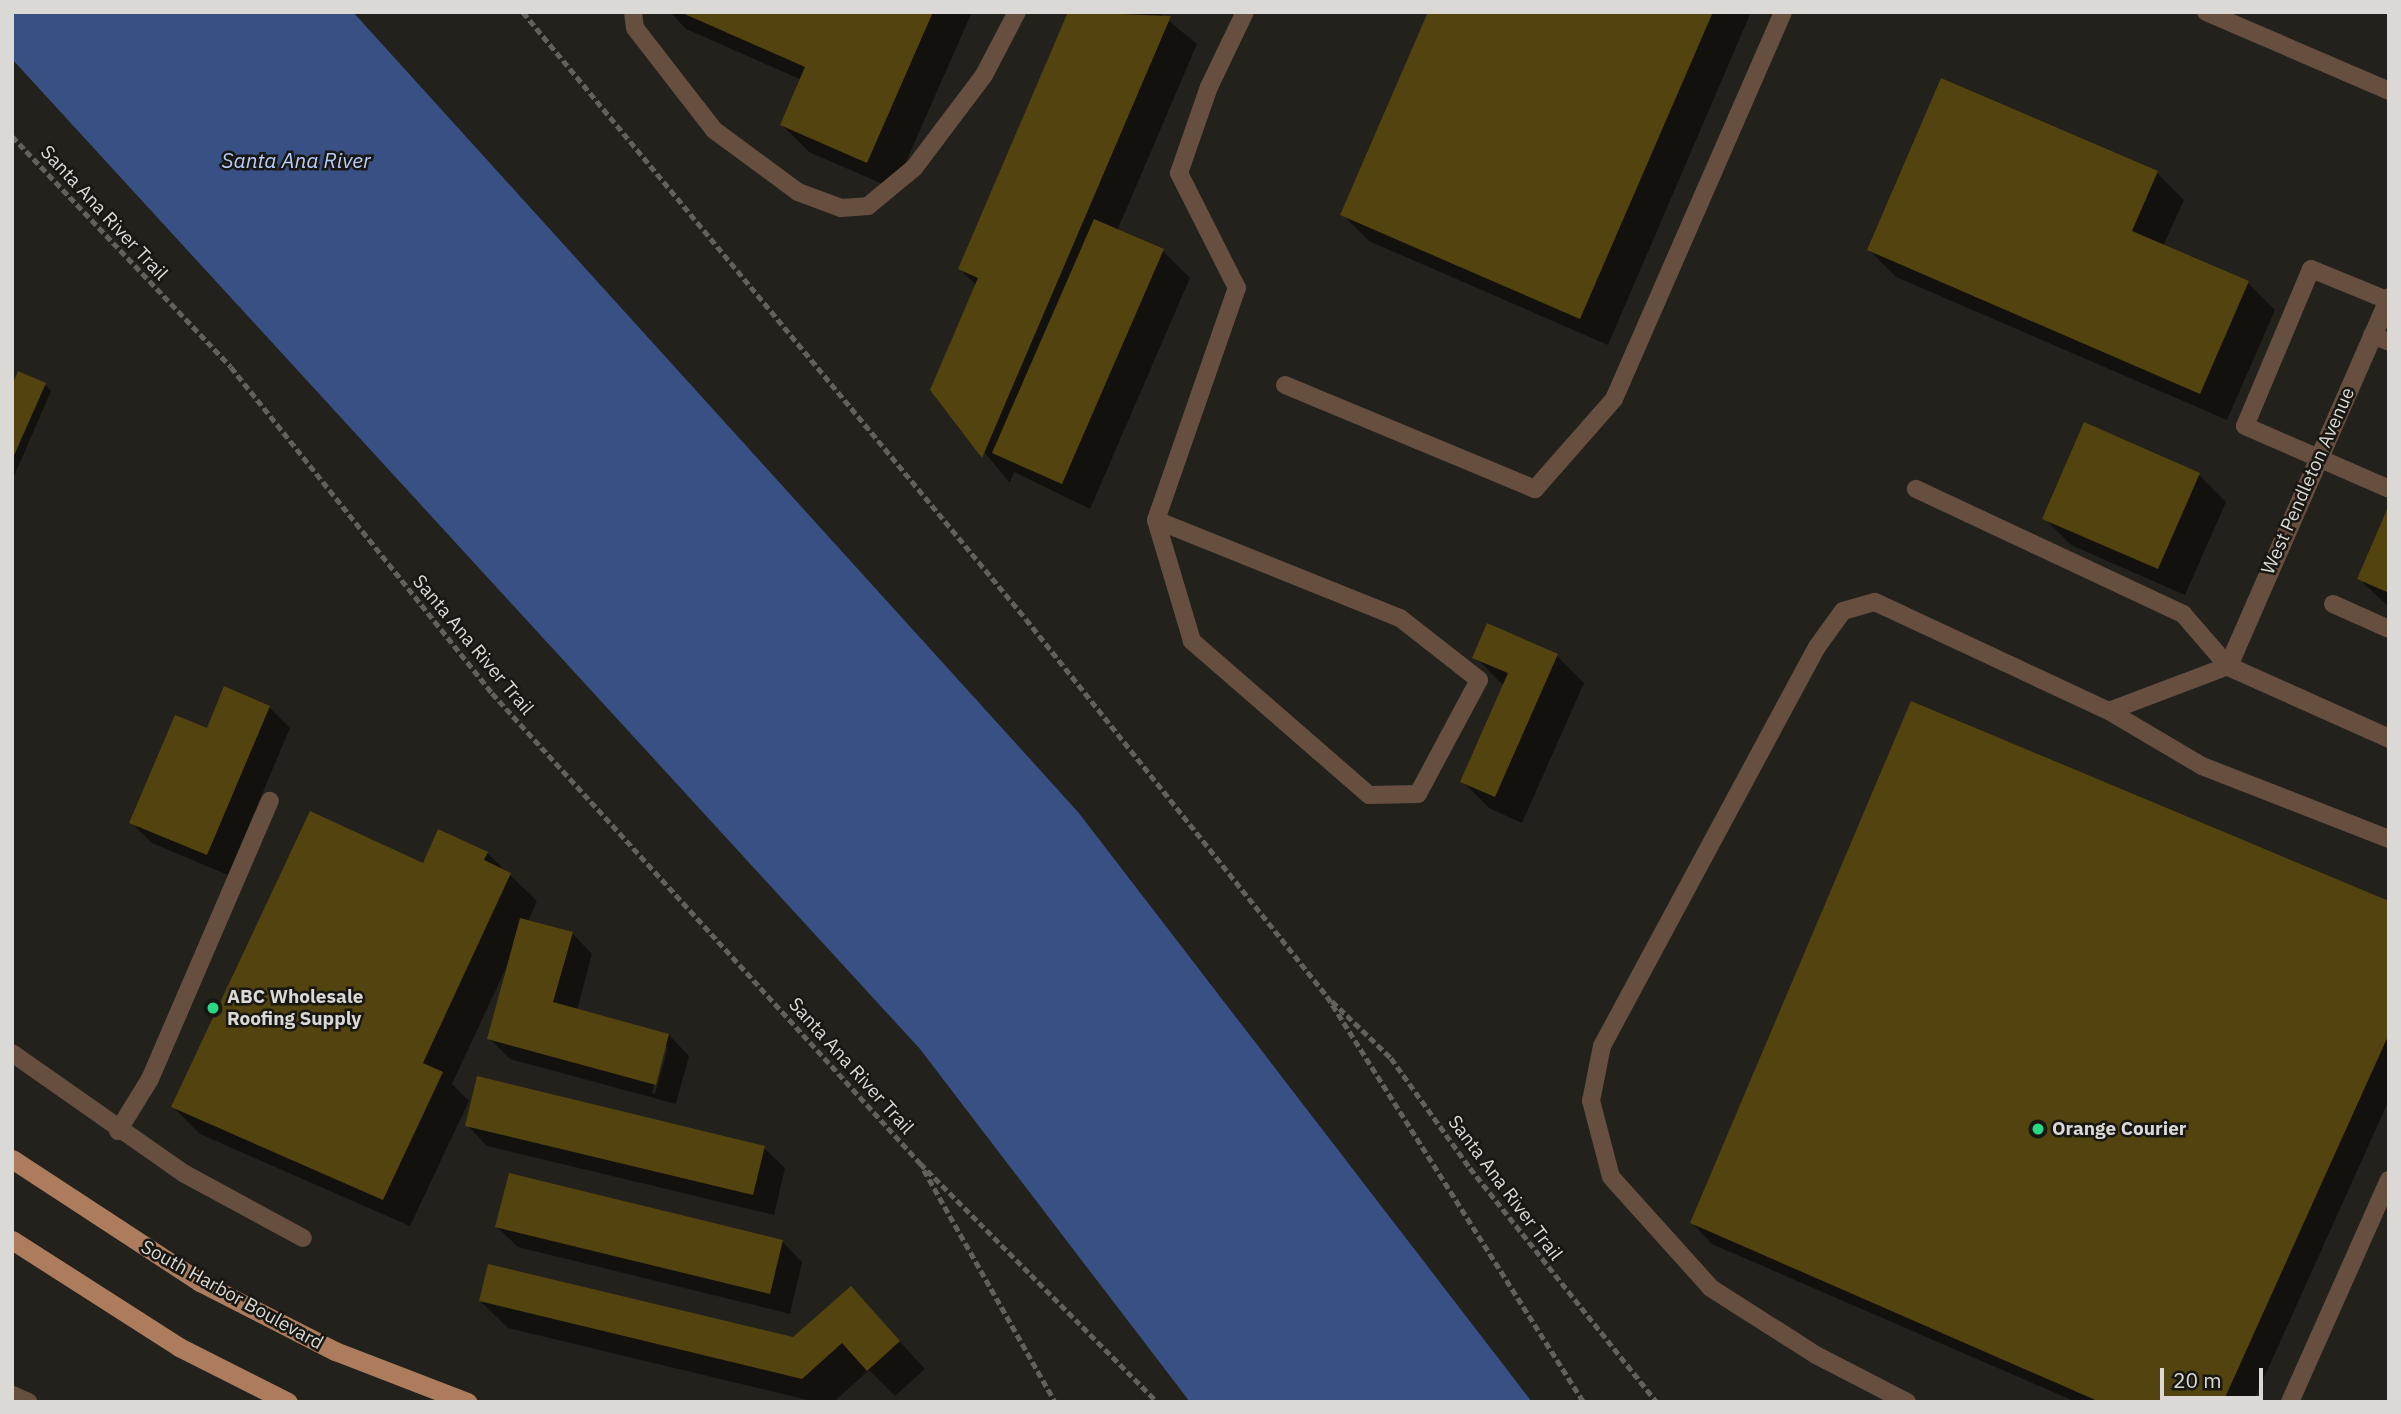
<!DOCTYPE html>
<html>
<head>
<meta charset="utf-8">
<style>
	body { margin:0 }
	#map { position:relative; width:2401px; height:1414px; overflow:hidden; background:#22211b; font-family:"IBM Plex Sans",sans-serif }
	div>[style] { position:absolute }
	.water>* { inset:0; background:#395084 }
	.shadow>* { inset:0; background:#0007 }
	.building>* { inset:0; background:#53430e }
	.path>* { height:4.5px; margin-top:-2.25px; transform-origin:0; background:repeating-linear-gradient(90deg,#62615c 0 7px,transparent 0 10.5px) }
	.service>* { height:18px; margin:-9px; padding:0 9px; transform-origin:9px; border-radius:9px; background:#674f40 }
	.minor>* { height:19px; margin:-9.5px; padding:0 9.5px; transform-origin:9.5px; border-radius:9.5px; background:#674f40 }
	.primary>* { height:19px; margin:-9.5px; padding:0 9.5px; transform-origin:9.5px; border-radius:9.5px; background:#ad7c5d }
	.dots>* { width:19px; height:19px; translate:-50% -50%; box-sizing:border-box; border:4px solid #191712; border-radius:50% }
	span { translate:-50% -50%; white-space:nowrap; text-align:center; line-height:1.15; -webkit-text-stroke:5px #191712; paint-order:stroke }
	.street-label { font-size:19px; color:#dad9d5 }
	.poi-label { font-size:19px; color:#dad9d5; font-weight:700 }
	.left { translate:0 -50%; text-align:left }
	.water-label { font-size:21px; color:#b6cdfd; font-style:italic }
	.frame { position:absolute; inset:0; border:14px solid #dad9d5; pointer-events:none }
	.scale { position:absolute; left:2160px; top:1368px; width:103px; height:32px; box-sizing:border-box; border:4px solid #dad9d5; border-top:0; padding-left:9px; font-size:21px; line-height:24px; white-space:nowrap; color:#dad9d5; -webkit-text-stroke:5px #191712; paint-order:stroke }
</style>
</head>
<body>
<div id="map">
	<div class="water">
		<div style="clip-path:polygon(12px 12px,353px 12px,1078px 812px,1532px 1402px,1190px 1402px,920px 1049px,12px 59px)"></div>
	</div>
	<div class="shadow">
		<div style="clip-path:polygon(670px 12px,972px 12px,894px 189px,809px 152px,782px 125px,802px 80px,686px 29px)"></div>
		<div style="clip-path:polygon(1070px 12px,1158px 12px,1197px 44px,1117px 231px,1163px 251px,1190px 278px,1090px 509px,1014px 472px,1010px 483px,932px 390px,977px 286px,960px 269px)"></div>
		<div style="clip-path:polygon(1430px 12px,1751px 12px,1608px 345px,1369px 241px,1342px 214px)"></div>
		<div style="clip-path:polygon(2157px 173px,2184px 200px,2163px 246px,2248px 283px,2275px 310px,2227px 420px,1896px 277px,1869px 250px)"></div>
		<div style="clip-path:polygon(45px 385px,51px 391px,12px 481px,12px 390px)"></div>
		<div style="clip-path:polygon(2199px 475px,2226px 502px,2185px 595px,2071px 545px,2044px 518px)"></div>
		<div style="clip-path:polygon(2389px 511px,2389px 607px,2359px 579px)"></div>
		<div style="clip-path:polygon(1557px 656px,1584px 683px,1522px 823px,1489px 808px,1462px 781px,1504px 686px,1475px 657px)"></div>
		<div style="clip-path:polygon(269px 707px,290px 728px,228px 875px,152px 843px,131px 822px,208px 730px)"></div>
		<div style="clip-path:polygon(evenodd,487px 853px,537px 901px,528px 921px,572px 933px,592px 954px,577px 1010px,669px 1035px,689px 1056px,676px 1104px,510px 1059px,489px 1038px,506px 968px,452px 1084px,469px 1101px,410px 1226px,200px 1134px,173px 1107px,423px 865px,487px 853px,664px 1047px,668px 1047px,655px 1094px,652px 1093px,664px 1047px)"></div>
		<div style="clip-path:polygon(2389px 903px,2389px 1100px,2253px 1402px,2076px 1402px,1712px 1244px,1692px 1223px)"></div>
		<div style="clip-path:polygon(467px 1125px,764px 1148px,785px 1168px,774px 1215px,487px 1146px)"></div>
		<div style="clip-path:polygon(497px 1227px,782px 1241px,802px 1262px,790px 1314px,518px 1247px)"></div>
		<div style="clip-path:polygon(851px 1288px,925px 1369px,895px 1396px,869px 1370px,834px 1402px,816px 1402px,508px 1328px,480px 1301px,793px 1339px)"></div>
	</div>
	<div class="building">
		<div style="clip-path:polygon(680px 12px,933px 12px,867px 163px,780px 125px,805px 67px)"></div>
		<div style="clip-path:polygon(1068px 12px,1171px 16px,982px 458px,930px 390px,978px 278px,958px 269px)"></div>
		<div style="clip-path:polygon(1428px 12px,1713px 12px,1580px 319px,1340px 215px)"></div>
		<div style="clip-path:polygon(1941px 78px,2158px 171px,2132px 231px,2249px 281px,2200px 394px,1867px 250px)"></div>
		<div style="clip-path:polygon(1094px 219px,1164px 249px,1062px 484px,992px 453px)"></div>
		<div style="clip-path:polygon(18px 371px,46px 383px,12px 460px,12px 386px)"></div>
		<div style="clip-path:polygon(2084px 422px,2200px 473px,2158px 569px,2042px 519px)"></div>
		<div style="clip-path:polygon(2389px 505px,2389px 593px,2357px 579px)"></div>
		<div style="clip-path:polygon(1487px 623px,1558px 654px,1495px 797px,1460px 782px,1508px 673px,1472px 658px)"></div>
		<div style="clip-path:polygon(224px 686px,270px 706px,207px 855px,129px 823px,175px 715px,207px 728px)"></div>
		<div style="clip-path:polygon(1911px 701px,2389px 901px,2389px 1034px,2223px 1402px,2100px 1402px,1690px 1223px)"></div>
		<div style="clip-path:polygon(310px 811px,423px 863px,438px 829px,488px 852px,484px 860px,511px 873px,423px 1063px,443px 1072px,383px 1200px,171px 1107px)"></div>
		<div style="clip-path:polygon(520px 918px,573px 932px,553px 1002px,669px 1034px,656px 1085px,487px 1039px)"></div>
		<div style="clip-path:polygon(477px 1076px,765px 1146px,753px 1195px,465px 1126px)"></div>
		<div style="clip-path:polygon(509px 1173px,783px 1240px,770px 1294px,495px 1227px)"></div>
		<div style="clip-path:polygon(488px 1264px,793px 1337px,851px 1286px,900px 1341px,867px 1371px,842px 1343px,802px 1379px,479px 1301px)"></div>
	</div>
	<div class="path">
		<div style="left:523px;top:12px;width:788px;rotate:50.35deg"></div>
		<div style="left:1026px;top:619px;width:482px;rotate:51.4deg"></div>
		<div style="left:1327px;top:996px;width:481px;rotate:57.7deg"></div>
		<div style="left:12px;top:136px;width:318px;rotate:46.5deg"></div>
		<div style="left:231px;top:367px;width:418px;rotate:51.3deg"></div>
		<div style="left:492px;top:693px;width:636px;rotate:47.68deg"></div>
		<div style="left:920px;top:1163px;width:337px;rotate:45.2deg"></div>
		<div style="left:1332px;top:1001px;width:82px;rotate:44deg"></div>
		<div style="left:1391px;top:1058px;width:135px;rotate:54.3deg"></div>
		<div style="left:1470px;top:1168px;width:300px;rotate:51.4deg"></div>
		<div style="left:924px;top:1170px;width:266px;rotate:60.5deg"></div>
	</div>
	<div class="service">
		<div style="left:633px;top:12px;width:16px;rotate:83deg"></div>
		<div style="left:635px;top:28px;width:129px;rotate:52.2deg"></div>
		<div style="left:714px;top:130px;width:104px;rotate:36.4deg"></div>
		<div style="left:798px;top:192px;width:46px;rotate:20.4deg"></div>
		<div style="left:841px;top:208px;width:27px;rotate:-4deg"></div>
		<div style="left:868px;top:206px;width:60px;rotate:-39.6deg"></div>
		<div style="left:914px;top:168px;width:116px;rotate:-53deg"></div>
		<div style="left:984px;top:75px;width:71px;rotate:-62.4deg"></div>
		<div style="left:2206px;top:12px;width:199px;rotate:23.3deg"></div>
		<div style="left:2387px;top:300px;width:82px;rotate:-157.8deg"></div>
		<div style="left:2311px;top:269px;width:170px;rotate:112.8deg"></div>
		<div style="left:2245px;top:426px;width:157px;rotate:23.6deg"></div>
		<div style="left:2372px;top:335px;width:18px;rotate:22deg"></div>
		<div style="left:1285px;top:385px;width:271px;rotate:22.6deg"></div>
		<div style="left:1535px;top:489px;width:120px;rotate:-48.7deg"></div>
		<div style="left:1614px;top:399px;width:422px;rotate:-66.4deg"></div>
		<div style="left:1156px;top:520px;width:263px;rotate:21.9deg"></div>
		<div style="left:1400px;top:618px;width:100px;rotate:38.1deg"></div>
		<div style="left:1479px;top:680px;width:129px;rotate:118.2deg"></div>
		<div style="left:1418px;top:794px;width:49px;rotate:178.8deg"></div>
		<div style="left:1369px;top:795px;width:235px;rotate:-139deg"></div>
		<div style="left:1192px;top:641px;width:126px;rotate:-106.6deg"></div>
		<div style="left:1156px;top:520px;width:246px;rotate:-70.8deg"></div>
		<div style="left:1237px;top:288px;width:129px;rotate:-116.8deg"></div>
		<div style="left:1179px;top:173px;width:91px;rotate:-70.8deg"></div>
		<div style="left:1209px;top:87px;width:83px;rotate:-64.4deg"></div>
		<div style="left:2333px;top:604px;width:61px;rotate:24.1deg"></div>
		<div style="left:2109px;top:711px;width:108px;rotate:30.6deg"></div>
		<div style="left:2202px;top:766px;width:201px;rotate:21.3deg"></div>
		<div style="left:12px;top:1053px;width:211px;rotate:35deg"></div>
		<div style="left:185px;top:1174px;width:134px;rotate:28.5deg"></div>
		<div style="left:118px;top:1131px;width:61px;rotate:-58.4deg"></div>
		<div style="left:150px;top:1079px;width:303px;rotate:-66.7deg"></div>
		<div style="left:1907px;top:1402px;width:102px;rotate:-152.7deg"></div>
		<div style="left:1816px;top:1355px;width:125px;rotate:-147.5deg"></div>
		<div style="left:1711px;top:1288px;width:149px;rotate:-132deg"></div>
		<div style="left:1611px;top:1177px;width:79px;rotate:-104.7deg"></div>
		<div style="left:1591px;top:1101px;width:56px;rotate:-78.7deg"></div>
		<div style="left:1602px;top:1046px;width:453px;rotate:-61.7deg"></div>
		<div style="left:1817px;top:647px;width:44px;rotate:-54.2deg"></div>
		<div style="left:1843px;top:611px;width:33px;rotate:-16deg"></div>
		<div style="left:1875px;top:602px;width:258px;rotate:25deg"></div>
		<div style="left:2109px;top:711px;width:127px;rotate:-20.7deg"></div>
		<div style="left:2228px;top:666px;width:69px;rotate:-130.9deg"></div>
		<div style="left:2183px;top:614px;width:295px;rotate:-154.9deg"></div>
		<div style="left:2290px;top:1402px;width:243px;rotate:-66deg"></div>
	</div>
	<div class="minor">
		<div style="left:2389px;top:297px;width:403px;rotate:113.6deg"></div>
		<div style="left:2228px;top:666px;width:176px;rotate:24.1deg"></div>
		<div style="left:12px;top:1395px;width:17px;rotate:24deg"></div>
	</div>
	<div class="primary">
		<div style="left:12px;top:1159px;width:225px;rotate:33.2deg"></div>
		<div style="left:200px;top:1282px;width:152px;rotate:27.1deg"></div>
		<div style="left:335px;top:1351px;width:142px;rotate:21.1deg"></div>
		<div style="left:12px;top:1240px;width:198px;rotate:32.6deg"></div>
		<div style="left:179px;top:1347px;width:122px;rotate:26.8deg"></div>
	</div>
	<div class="dots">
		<div style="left:213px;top:1008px;background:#27d885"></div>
		<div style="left:2038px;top:1129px;background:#27d885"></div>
	</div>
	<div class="street-label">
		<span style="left:104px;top:213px;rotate:47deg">Santa Ana River Trail</span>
		<span style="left:2308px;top:481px;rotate:-66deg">West Pendleton Avenue</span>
		<span style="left:473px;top:645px;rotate:50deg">Santa Ana River Trail</span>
		<span style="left:851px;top:1066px;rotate:48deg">Santa Ana River Trail</span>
		<span style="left:1505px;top:1188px;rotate:53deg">Santa Ana River Trail</span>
		<span style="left:232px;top:1295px;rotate:29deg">South Harbor Boulevard</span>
	</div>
	<div class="poi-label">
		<span class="left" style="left:227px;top:1008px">ABC Wholesale<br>Roofing Supply</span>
		<span class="left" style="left:2052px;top:1129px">Orange Courier</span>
	</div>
	<div class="water-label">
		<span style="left:296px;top:160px">Santa Ana River</span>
	</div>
	<div class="frame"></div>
	<div class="scale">20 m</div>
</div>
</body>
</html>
